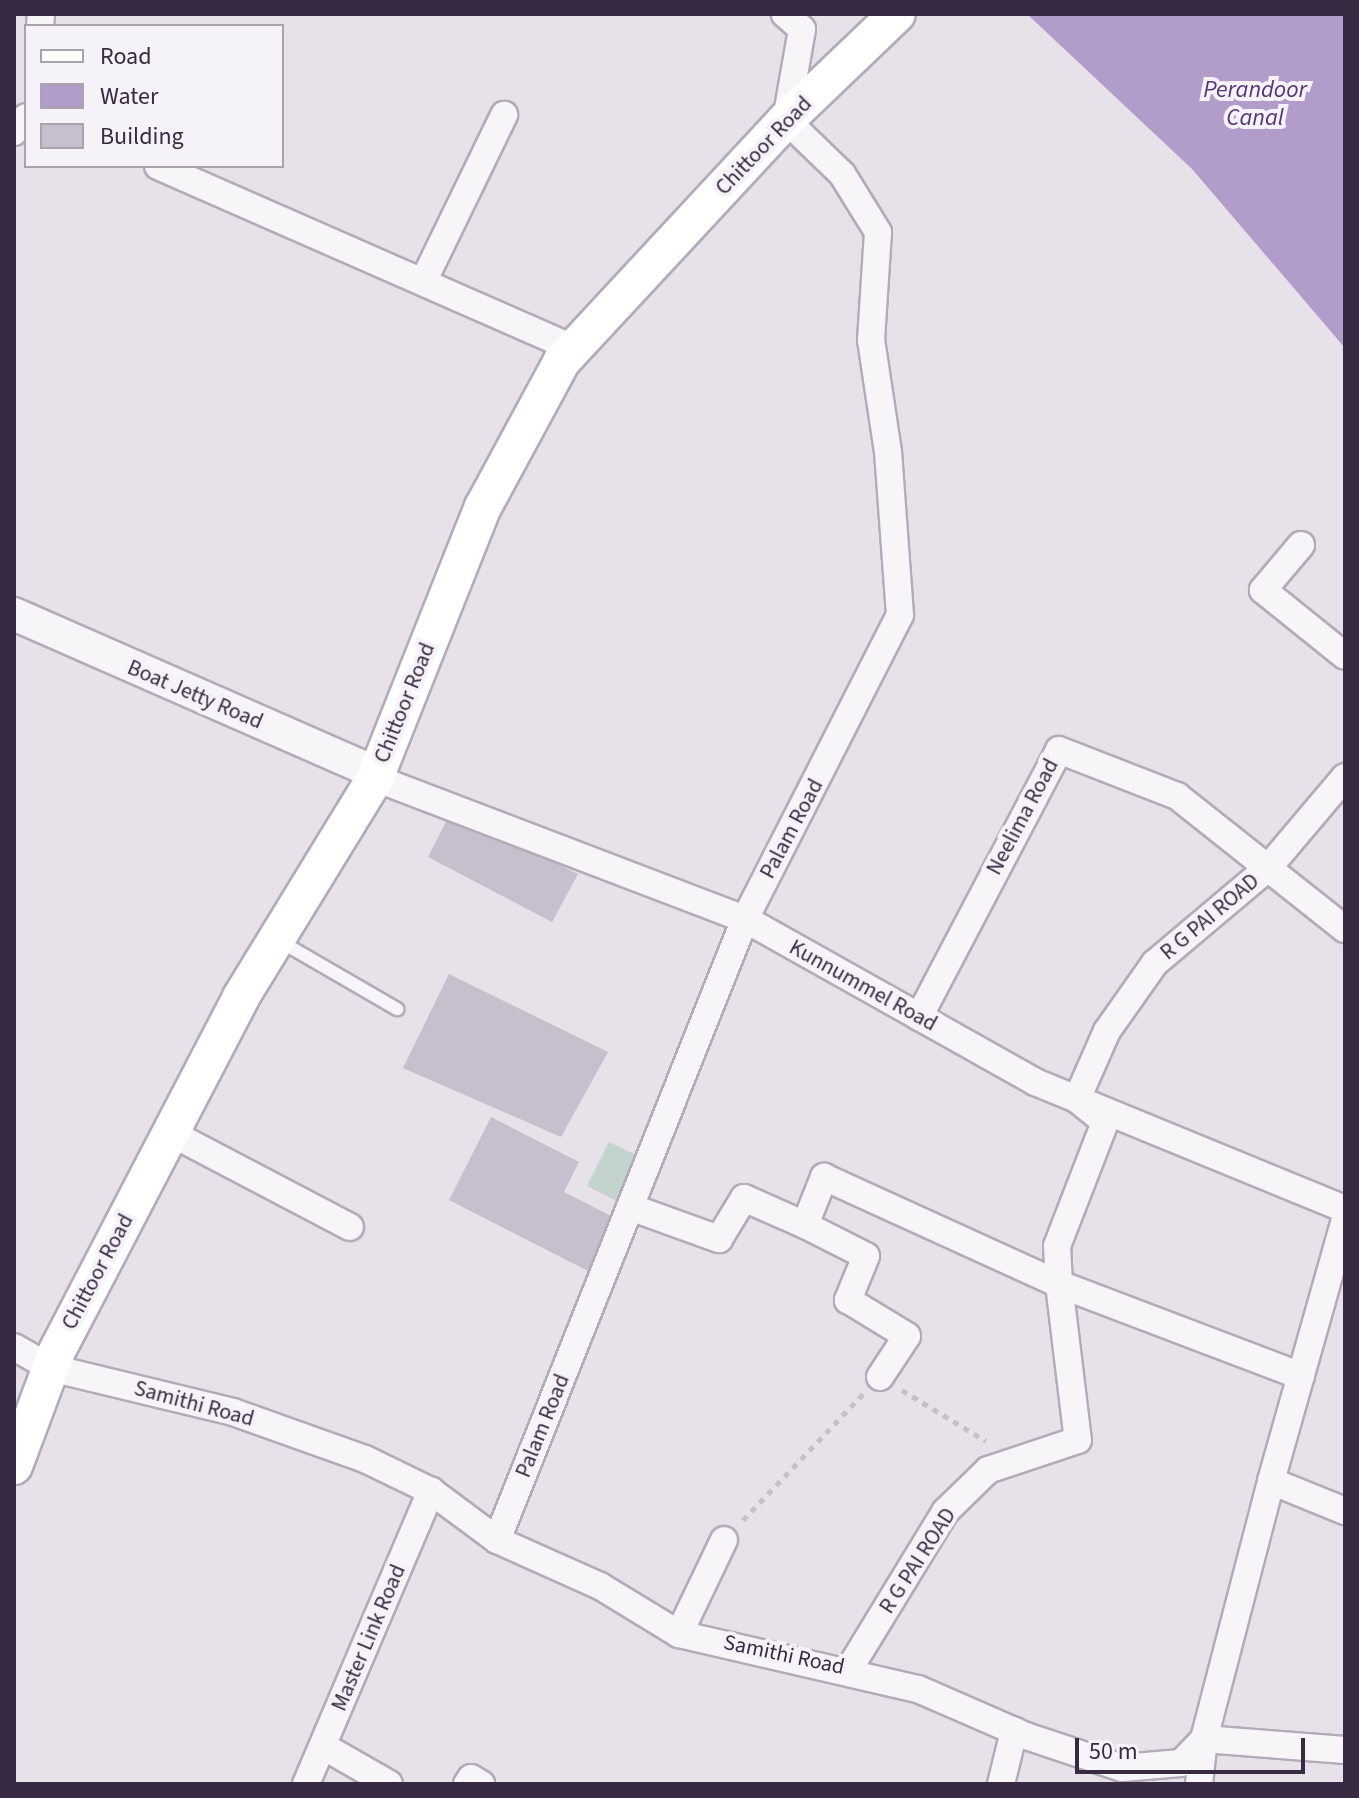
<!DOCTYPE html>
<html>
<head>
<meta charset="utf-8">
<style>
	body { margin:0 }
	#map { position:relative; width:1359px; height:1798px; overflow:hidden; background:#e7e2ea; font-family:"Source Sans 3",sans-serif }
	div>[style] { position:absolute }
	.green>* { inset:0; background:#c3d4cf }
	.water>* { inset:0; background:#b29dca }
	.building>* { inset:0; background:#c7bfcd }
	.path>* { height:5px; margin-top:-2.5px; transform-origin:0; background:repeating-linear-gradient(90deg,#c5c0c9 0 6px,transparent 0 12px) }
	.roads { filter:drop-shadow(2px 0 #b2abb8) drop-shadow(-2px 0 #b2abb8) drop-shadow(0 2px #b2abb8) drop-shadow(0 -2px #b2abb8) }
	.service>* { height:12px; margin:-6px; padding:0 6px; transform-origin:6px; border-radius:6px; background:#f7f5f8 }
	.minor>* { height:26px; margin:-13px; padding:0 13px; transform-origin:13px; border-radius:13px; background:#f7f5f8 }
	.tertiary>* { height:32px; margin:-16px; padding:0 16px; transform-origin:16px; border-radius:16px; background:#f7f5f8 }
	.secondary>* { height:36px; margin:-18px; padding:0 18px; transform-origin:18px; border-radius:18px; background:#fff }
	span { translate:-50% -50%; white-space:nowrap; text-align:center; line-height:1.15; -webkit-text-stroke:8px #f5f2f8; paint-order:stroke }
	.street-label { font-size:22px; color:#382a42 }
	.water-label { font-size:24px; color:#563476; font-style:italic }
	.frame { position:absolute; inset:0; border:16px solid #382a42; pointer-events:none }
	.legend { position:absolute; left:24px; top:24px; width:260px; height:144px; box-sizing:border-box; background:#f5f2f8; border:2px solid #a9a2af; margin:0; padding:10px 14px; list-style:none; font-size:24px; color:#382a42 }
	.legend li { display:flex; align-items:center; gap:16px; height:40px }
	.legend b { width:40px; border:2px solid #a9a2af }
	.scale { position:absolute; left:1075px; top:1738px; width:230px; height:36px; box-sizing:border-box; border:4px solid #382a42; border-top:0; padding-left:10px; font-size:24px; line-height:28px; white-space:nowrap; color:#382a42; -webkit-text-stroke:6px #f5f2f8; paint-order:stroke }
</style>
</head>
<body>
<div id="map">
	<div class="green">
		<div style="clip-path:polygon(609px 1142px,641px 1157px,619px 1202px,587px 1186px)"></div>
	</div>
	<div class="water">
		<div style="clip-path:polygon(1027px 14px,1345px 14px,1345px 348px,1192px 169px)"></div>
	</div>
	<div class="building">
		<div style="clip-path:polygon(451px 812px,578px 874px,552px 922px,428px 857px)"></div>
		<div style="clip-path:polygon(449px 974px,608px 1052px,561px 1137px,403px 1068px)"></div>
		<div style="clip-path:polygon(491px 1117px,579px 1162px,564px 1192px,617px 1219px,590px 1272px,449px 1200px)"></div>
	</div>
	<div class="path">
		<div style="left:902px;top:1390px;width:98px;rotate:31.3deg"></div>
		<div style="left:743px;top:1520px;width:174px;rotate:-46.4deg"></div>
	</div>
	<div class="roads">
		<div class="service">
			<div style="left:278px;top:940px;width:138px;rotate:30.1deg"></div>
		</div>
		<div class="minor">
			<div style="left:40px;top:26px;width:12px;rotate:-85deg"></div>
			<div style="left:14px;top:132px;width:19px;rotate:-51deg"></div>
			<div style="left:158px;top:166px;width:454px;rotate:23.7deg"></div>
			<div style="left:423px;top:282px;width:186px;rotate:-64.1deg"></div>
			<div style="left:1301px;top:545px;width:59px;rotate:130.2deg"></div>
			<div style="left:1263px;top:590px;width:105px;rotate:38.8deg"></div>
			<div style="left:375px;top:778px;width:396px;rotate:20.9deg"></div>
			<div style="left:745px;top:919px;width:333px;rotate:29.3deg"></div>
			<div style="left:1035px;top:1082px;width:335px;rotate:22.3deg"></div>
			<div style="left:919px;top:1017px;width:301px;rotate:-62.3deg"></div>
			<div style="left:1059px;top:750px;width:127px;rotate:21.3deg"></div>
			<div style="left:1177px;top:796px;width:214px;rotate:38.4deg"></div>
			<div style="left:171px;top:1133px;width:202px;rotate:27.7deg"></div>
			<div style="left:630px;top:1207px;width:95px;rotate:19.8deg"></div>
			<div style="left:719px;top:1239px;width:48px;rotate:-58.6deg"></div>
			<div style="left:744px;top:1198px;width:67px;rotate:23.9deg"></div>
			<div style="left:805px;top:1225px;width:52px;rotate:-68.4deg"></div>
			<div style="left:824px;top:1177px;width:258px;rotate:24.5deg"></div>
			<div style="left:1059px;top:1284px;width:157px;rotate:83.1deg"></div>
			<div style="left:1078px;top:1440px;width:95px;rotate:161.6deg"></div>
			<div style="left:988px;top:1470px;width:60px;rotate:135.7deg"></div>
			<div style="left:945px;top:1512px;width:184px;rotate:121.4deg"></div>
			<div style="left:805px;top:1225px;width:68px;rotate:26.9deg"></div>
			<div style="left:866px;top:1256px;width:48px;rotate:112.2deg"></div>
			<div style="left:848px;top:1300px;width:69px;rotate:31.4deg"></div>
			<div style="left:907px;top:1336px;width:49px;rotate:123.4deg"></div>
			<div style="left:14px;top:1347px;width:43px;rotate:29.6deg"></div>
			<div style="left:51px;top:1368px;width:187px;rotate:13.6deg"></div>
			<div style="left:233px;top:1412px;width:140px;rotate:19.6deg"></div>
			<div style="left:365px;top:1459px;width:73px;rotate:25.9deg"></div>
			<div style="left:431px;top:1491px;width:82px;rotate:36.6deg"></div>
			<div style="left:497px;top:1540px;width:113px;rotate:24.1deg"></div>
			<div style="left:600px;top:1586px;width:92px;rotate:31.3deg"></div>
			<div style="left:679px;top:1634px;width:245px;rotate:13deg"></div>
			<div style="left:918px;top:1689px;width:118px;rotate:23.5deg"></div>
			<div style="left:1026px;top:1736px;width:101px;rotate:18.4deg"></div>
			<div style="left:1122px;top:1768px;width:59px;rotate:-4.8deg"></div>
			<div style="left:1181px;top:1763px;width:33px;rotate:-46deg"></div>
			<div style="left:1204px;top:1739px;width:267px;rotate:-75.4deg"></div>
			<div style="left:1271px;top:1481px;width:80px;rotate:22.1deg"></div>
			<div style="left:1301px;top:1376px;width:259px;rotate:-159.2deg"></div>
			<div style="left:1059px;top:1284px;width:38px;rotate:-93deg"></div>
			<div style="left:1057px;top:1246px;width:133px;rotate:-68.8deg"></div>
			<div style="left:1105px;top:1122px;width:36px;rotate:-141deg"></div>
			<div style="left:1077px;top:1099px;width:74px;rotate:-66.2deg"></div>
			<div style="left:1107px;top:1031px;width:83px;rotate:-54.8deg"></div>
			<div style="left:1155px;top:963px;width:148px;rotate:-40.1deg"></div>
			<div style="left:1268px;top:868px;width:119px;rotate:-49.8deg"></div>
			<div style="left:1271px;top:1481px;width:272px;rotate:-74.2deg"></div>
			<div style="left:497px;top:1540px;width:669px;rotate:-68.23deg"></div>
			<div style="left:745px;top:919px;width:341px;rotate:-63deg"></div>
			<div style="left:900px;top:615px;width:163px;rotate:-94.2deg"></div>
			<div style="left:888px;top:452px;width:113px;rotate:-98.6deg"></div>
			<div style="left:871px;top:340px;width:108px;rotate:-86.3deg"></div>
			<div style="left:878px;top:232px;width:68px;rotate:-121.8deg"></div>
			<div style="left:842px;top:174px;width:78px;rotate:-136deg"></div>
			<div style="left:786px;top:120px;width:92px;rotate:-80deg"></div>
			<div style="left:802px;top:29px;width:23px;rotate:-139deg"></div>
			<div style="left:679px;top:1634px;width:104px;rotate:-64.4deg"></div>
			<div style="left:323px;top:1746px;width:76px;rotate:29.9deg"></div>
			<div style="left:306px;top:1784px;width:319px;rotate:-66.9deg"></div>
			<div style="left:467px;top:1784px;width:7px;rotate:-56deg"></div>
			<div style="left:471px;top:1778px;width:12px;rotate:31deg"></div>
			<div style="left:1001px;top:1784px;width:55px;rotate:-76.2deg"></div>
			<div style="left:1199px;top:1784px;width:45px;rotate:-83.7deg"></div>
			<div style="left:1204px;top:1739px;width:141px;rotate:4.5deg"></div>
		</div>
		<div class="tertiary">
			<div style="left:14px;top:614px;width:396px;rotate:23.7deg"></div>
		</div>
		<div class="secondary">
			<div style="left:14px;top:1466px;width:123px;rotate:-69.5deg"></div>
			<div style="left:57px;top:1351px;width:399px;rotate:-62.5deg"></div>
			<div style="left:241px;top:997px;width:257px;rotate:-58.5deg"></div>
			<div style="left:375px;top:778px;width:292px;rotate:-68.3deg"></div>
			<div style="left:483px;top:507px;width:166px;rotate:-61.6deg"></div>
			<div style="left:562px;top:361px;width:329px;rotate:-47.1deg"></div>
			<div style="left:786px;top:120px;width:153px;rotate:-43.7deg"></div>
		</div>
	</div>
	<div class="street-label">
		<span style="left:764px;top:146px;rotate:-46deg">Chittoor Road</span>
		<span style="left:195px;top:695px;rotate:23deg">Boat Jetty Road</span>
		<span style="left:405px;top:703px;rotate:-68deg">Chittoor Road</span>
		<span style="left:1023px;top:817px;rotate:-62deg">Neelima Road</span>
		<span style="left:792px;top:829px;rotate:-62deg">Palam Road</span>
		<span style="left:1210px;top:917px;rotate:-40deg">R G PAI ROAD</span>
		<span style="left:863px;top:986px;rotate:29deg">Kunnummel Road</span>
		<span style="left:98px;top:1272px;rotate:-62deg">Chittoor Road</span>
		<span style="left:194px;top:1404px;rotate:15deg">Samithi Road</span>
		<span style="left:543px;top:1426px;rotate:-68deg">Palam Road</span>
		<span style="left:918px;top:1561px;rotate:-57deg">R G PAI ROAD</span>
		<span style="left:369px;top:1638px;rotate:-67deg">Master Link Road</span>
		<span style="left:784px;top:1655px;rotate:12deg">Samithi Road</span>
	</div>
	<div class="water-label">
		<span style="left:1255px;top:104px">Perandoor<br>Canal</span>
	</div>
	<div class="frame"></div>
	<ul class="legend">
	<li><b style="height:10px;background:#fff"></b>Road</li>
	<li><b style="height:22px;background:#b29dca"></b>Water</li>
	<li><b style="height:22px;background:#c7bfcd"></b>Building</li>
	</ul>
	<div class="scale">50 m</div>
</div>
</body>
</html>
